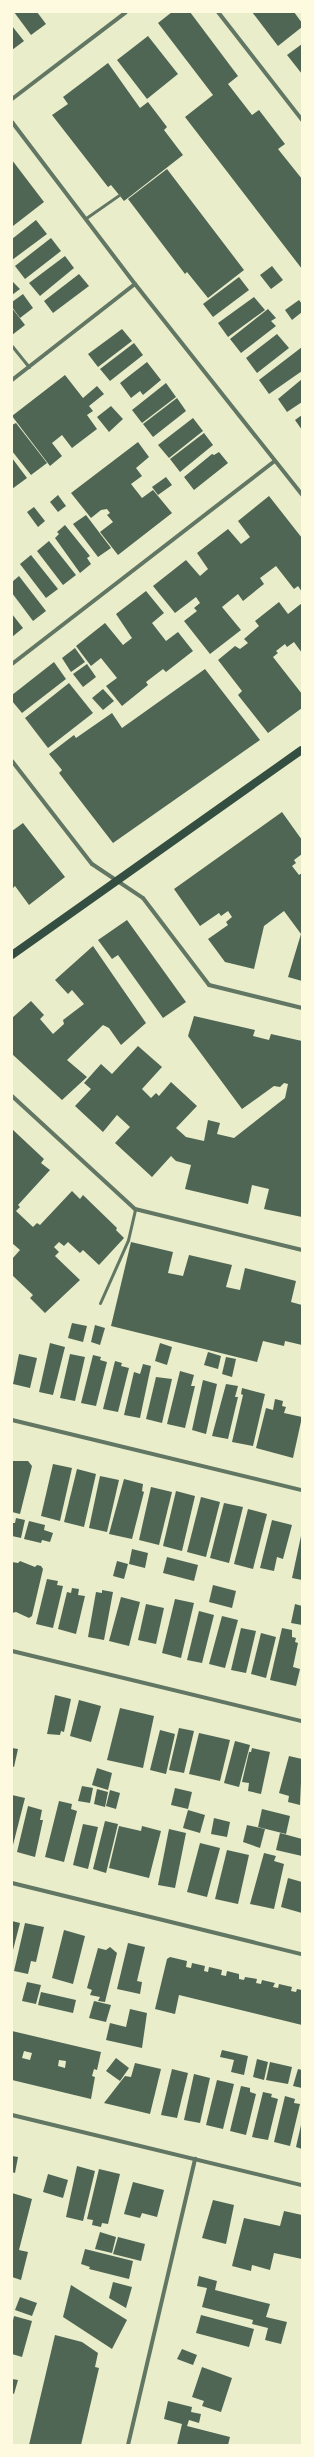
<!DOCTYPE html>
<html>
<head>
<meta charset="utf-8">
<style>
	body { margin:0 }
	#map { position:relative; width:314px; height:2457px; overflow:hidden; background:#e9edc9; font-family:"Fira Sans",sans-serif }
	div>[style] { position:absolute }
	.building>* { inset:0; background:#4f6655 }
	.service>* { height:3px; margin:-1.5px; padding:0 1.5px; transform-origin:1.5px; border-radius:1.5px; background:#617663 }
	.minor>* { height:4px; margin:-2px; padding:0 2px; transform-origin:2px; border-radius:2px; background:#617663 }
	.secondary>* { height:8px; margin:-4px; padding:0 4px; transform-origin:4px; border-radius:4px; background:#344e41 }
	span { translate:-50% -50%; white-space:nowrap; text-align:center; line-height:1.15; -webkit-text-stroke:3px #fefae0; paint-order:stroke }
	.frame { position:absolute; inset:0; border:13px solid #fefae0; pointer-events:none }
</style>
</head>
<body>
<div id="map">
	<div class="building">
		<div style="clip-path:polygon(14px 12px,37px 12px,46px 24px,31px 35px)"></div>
		<div style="clip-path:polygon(172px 12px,190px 12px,238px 76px,228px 84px,252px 115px,259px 110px,285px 144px,278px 149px,302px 179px,302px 269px,185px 117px,213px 95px,158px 23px)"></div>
		<div style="clip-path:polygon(252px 12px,294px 12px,302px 23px,302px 27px,278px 46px)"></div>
		<div style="clip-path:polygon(12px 26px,24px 41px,12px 50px)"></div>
		<div style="clip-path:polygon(148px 36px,178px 74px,147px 99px,117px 60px)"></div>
		<div style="clip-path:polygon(302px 44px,302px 74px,287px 55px)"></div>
		<div style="clip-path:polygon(108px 63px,140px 108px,148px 102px,167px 127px,164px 130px,183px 155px,124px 201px,111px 185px,108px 187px,52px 115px,68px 104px,63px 97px)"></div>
		<div style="clip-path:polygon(12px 160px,44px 202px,13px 226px,12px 225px)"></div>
		<div style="clip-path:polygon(167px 169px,244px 270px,208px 298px,187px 272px,185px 274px,128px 199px)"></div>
		<div style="clip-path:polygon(36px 220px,47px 234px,12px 260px,12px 239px)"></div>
		<div style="clip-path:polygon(51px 238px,61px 251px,25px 279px,15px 266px)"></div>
		<div style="clip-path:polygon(65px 256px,74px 268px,40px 296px,29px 283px)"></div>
		<div style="clip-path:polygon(272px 266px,283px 280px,271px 289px,260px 275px)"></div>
		<div style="clip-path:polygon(79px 274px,89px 286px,53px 313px,44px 301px)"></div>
		<div style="clip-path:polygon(239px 277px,249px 290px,213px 317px,203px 304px)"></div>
		<div style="clip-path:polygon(12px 281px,20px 289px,12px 295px)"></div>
		<div style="clip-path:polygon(23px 294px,33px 308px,20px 318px,12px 307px,12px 302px)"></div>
		<div style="clip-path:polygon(254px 297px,265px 310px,228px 337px,218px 323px)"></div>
		<div style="clip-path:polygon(299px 300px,302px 304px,302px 312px,292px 320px,285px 310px)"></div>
		<div style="clip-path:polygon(12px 308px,25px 325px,12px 335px)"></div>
		<div style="clip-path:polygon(268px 309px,276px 318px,271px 321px,276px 326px,241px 353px,230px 339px)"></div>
		<div style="clip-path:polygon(122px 329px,132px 341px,98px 367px,88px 354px)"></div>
		<div style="clip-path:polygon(277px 334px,289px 348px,257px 373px,246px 358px)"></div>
		<div style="clip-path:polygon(134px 343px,143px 355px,110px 381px,100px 369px)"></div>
		<div style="clip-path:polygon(302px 347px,302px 371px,269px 394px,259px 380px)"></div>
		<div style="clip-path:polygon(147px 362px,161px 380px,143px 395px,140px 391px,131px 398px,120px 383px)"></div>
		<div style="clip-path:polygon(65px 375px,83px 398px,97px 386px,104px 394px,89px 406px,93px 411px,87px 415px,97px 429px,72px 448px,62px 435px,52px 443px,62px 456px,50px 466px,12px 416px)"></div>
		<div style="clip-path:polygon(302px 379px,302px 402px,287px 412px,278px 399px)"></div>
		<div style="clip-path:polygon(166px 383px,176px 397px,142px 423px,132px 410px)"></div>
		<div style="clip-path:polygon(177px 398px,186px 411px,153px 437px,143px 424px)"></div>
		<div style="clip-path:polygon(111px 406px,123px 419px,109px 432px,97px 417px)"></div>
		<div style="clip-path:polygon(302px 415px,302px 430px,295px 420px)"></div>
		<div style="clip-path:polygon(193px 418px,203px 431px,169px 458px,158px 445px)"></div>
		<div style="clip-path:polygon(16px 423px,47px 463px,31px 475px,12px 451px,12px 425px)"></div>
		<div style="clip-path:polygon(204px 433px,213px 445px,180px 472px,170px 459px)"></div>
		<div style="clip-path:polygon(138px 442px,149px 457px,136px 468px,142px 476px,131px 484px,142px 498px,153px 490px,172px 513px,118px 555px,100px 532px,113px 522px,107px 515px,110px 513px,107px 509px,101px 510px,91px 518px,71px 493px)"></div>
		<div style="clip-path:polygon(219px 452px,228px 463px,194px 490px,184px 477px,212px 454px,214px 455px)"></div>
		<div style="clip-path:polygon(12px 458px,27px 478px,12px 489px)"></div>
		<div style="clip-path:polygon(166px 477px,172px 485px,158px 495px,152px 487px)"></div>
		<div style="clip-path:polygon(58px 495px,66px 506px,58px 512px,50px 502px)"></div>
		<div style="clip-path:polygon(269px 496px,302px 538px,302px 592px,298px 586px,294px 589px,276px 566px,260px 578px,264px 584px,243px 601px,238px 594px,222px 607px,241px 630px,210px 654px,184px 621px,197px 611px,194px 608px,200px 603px,196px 597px,175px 613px,153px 586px,186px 560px,200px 576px,208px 569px,197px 553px,228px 529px,241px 544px,250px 537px,238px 521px)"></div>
		<div style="clip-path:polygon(34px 507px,45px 521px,38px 527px,27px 512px)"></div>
		<div style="clip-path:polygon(86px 515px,111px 548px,98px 557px,73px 524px)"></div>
		<div style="clip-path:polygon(65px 525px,90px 556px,87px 558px,91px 564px,80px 573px,55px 538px,59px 534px,57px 532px)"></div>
		<div style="clip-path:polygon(49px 541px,76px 575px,63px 585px,37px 551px)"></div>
		<div style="clip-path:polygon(31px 555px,58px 589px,46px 598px,20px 564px)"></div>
		<div style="clip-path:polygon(19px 576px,46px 611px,33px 621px,12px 593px,12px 582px)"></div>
		<div style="clip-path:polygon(146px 591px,164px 613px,152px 623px,166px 641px,178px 632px,193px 651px,166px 672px,163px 669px,146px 682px,148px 685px,122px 706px,106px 686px,117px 678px,101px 658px,91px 666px,76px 646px,105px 623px,123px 645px,132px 638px,116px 614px)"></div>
		<div style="clip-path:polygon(279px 602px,288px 614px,302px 603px,302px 653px,294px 642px,287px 647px,285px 644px,276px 651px,278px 653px,273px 657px,302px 694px,302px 708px,268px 733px,238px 695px,242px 691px,218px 660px,235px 646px,240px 649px,248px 643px,244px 639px,259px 626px,255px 621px)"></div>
		<div style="clip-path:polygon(12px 614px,23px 628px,12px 637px)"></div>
		<div style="clip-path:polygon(75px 648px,85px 662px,71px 672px,62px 658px)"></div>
		<div style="clip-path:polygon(54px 662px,66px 679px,22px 713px,12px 701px,12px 695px)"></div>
		<div style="clip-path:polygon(87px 664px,96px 677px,83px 687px,73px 674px)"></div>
		<div style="clip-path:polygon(205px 669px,260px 740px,113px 843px,59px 773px,62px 770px,49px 754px,74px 735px,76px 738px,112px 713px,122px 728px)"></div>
		<div style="clip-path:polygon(69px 683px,93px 713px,48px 748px,25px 718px)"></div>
		<div style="clip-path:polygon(103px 689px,114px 701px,103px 710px,92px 698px)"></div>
		<div style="clip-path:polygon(282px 812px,302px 840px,302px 854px,294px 860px,296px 863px,292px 866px,299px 875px,302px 873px,302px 981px,288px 977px,301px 934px,284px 911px,264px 926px,254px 969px,225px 962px,208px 939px,228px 925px,226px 922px,232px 917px,228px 911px,221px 916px,219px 913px,200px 926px,174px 889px)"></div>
		<div style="clip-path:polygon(23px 823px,65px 877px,29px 905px,15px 886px,12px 889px,12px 831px)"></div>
		<div style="clip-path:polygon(127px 920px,186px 1002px,163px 1018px,118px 955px,112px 959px,98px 940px)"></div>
		<div style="clip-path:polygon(93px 946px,146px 1023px,121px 1045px,109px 1028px,103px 1025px,67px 1060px,87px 1077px,62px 1100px,12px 1054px,12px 1018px,31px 1001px,44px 1015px,40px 1019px,53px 1034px,64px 1024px,63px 1020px,84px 1004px,72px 990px,68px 994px,55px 980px)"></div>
		<div style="clip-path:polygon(194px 1016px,255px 1030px,253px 1036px,269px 1040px,271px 1034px,302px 1041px,302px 1217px,264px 1209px,269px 1189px,252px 1185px,248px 1204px,185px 1189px,191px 1165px,176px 1161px,171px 1156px,152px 1177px,115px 1143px,130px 1127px,117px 1115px,103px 1132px,75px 1106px,91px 1089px,84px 1083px,101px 1064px,112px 1074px,138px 1046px,162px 1067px,142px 1089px,151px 1098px,156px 1093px,159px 1096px,171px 1082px,197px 1106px,176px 1128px,186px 1137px,204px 1141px,208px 1120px,220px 1123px,217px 1134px,234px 1138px,285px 1098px,288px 1084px,284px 1083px,280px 1087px,274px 1086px,242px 1109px,188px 1036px)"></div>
		<div style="clip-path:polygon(12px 1129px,44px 1159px,41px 1163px,50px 1170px,18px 1205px,20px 1207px,16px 1211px,33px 1227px,37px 1223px,40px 1225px,72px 1191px,80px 1199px,83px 1195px,117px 1228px,116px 1230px,124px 1238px,99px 1265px,83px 1250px,80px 1253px,68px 1242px,64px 1246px,59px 1242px,54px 1247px,59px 1252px,55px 1256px,80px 1280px,45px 1313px,30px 1298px,33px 1295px,12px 1275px,12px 1259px,20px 1250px,12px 1243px)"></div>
		<div style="clip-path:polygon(131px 1242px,173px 1252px,168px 1273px,183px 1276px,189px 1255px,232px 1265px,226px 1287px,240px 1290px,245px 1268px,296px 1281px,291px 1302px,302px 1305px,302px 1345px,285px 1341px,284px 1346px,263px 1341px,257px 1362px,111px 1326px)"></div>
		<div style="clip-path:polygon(72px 1323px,87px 1326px,83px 1342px,68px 1338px)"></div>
		<div style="clip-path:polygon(95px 1325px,105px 1328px,100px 1345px,91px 1342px)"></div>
		<div style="clip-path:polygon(50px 1343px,65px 1347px,53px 1395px,39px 1392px)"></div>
		<div style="clip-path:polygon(160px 1343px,172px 1347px,167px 1365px,155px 1361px)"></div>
		<div style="clip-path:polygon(208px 1352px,221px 1356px,218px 1369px,204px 1365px)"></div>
		<div style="clip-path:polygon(19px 1354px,37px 1358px,30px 1388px,13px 1384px)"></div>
		<div style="clip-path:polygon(70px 1354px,85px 1357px,75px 1401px,60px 1398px)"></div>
		<div style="clip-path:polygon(93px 1355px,101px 1357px,100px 1360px,107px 1362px,96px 1406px,81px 1403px)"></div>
		<div style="clip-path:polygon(226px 1357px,236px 1359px,232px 1377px,222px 1374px)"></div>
		<div style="clip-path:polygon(115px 1361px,122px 1363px,121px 1366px,129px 1368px,118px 1412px,103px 1409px)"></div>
		<div style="clip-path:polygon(143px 1364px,151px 1366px,140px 1418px,124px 1415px,134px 1372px,140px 1374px)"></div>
		<div style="clip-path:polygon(180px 1371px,194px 1375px,191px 1386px,195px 1386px,185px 1428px,167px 1424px)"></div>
		<div style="clip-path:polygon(156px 1377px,172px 1379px,162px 1423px,146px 1419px)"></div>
		<div style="clip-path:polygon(203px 1380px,217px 1384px,206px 1434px,192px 1430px)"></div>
		<div style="clip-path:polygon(226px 1384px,238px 1386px,235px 1397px,238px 1397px,228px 1439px,212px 1436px)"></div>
		<div style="clip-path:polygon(242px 1388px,265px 1394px,253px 1446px,232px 1442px,243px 1395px,241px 1394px)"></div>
		<div style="clip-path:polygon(275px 1399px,283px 1401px,282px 1406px,286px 1407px,284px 1413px,302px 1417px,293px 1458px,256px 1448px,266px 1408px,273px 1410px)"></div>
		<div style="clip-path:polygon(12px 1461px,28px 1461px,32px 1466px,20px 1514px,12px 1512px)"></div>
		<div style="clip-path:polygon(53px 1464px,72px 1468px,60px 1521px,41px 1516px)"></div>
		<div style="clip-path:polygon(77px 1469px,96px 1474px,84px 1527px,64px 1522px)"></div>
		<div style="clip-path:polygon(100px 1476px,119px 1480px,107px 1532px,89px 1528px)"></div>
		<div style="clip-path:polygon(124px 1479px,143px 1484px,142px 1491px,144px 1492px,132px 1539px,109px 1534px)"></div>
		<div style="clip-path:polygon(151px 1487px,172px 1492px,159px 1545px,139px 1540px)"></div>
		<div style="clip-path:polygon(176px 1491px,195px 1496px,182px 1551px,163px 1546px)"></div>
		<div style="clip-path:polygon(201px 1497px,220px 1502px,206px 1557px,187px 1552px)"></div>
		<div style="clip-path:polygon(224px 1503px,243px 1507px,229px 1563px,210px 1558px)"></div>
		<div style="clip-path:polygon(248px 1509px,267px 1514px,253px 1569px,234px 1564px)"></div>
		<div style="clip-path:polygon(16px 1518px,25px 1520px,21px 1538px,12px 1536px,12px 1523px,15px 1523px)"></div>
		<div style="clip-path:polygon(272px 1520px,292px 1525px,283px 1559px,277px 1557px,274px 1571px,260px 1568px)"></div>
		<div style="clip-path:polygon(29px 1521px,45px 1525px,44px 1530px,53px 1533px,50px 1542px,42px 1540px,41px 1543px,24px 1539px)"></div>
		<div style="clip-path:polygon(301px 1536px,302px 1536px,302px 1580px,292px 1578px)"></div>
		<div style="clip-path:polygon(132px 1549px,148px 1553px,145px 1568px,129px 1564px)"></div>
		<div style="clip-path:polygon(167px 1557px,198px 1565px,194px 1581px,163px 1573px)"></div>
		<div style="clip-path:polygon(20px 1561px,35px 1567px,37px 1565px,41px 1566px,43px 1569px,32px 1616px,29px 1618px,16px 1612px,12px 1613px,12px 1562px,18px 1563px)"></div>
		<div style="clip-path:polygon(117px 1561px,128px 1564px,124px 1579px,113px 1576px)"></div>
		<div style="clip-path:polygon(47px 1579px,58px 1581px,57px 1585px,63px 1586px,53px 1628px,36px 1624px)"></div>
		<div style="clip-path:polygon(213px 1585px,236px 1591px,232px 1608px,209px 1602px)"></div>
		<div style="clip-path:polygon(72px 1588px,79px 1589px,78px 1595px,85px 1596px,76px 1634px,58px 1629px,67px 1592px,71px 1593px)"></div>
		<div style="clip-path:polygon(102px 1590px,113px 1592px,104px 1640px,88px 1637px,96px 1592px,102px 1593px)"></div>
		<div style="clip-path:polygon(121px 1597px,140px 1602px,129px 1646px,109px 1641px)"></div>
		<div style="clip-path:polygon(175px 1599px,194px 1603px,181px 1658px,162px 1653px)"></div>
		<div style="clip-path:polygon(146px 1604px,164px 1608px,156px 1644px,138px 1640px)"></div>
		<div style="clip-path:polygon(295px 1604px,302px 1606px,302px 1625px,291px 1623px)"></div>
		<div style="clip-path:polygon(199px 1611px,214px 1615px,202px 1663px,187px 1660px)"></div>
		<div style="clip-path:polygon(222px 1616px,238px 1620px,225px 1668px,209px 1664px)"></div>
		<div style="clip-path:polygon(241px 1628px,256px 1631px,246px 1673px,231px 1670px)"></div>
		<div style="clip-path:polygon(282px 1628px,292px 1630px,292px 1637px,296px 1638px,295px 1642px,298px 1643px,293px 1667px,300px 1669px,296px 1686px,270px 1680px)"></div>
		<div style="clip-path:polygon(261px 1633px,276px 1637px,266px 1678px,251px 1674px)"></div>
		<div style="clip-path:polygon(55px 1695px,71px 1699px,64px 1732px,61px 1731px,60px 1735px,47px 1734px)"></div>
		<div style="clip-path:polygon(79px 1700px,101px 1706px,91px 1742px,70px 1736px)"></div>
		<div style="clip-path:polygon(120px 1708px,154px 1716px,143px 1768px,107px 1760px)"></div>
		<div style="clip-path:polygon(179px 1728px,194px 1731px,184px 1773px,169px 1770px)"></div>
		<div style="clip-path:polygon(160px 1730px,175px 1734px,166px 1774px,150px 1770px)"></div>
		<div style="clip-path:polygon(199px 1733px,230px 1740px,220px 1781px,189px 1774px)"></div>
		<div style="clip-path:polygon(235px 1741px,250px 1745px,239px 1787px,224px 1783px)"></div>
		<div style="clip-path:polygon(12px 1748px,18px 1749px,14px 1767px,12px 1766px)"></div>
		<div style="clip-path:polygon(252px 1748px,270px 1752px,261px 1794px,248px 1791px,249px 1783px,242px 1782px,249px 1752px,251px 1752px)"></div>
		<div style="clip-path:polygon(289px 1756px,302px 1759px,300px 1805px,288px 1802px,289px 1796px,279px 1793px)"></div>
		<div style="clip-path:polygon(97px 1768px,112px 1773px,108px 1790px,92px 1785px)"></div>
		<div style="clip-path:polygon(82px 1786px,93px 1788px,90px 1803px,78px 1801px)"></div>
		<div style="clip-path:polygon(175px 1788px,192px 1792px,188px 1809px,171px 1805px)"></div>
		<div style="clip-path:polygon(97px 1789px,108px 1792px,105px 1807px,94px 1804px)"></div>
		<div style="clip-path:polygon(110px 1790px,120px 1793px,116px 1809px,106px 1806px)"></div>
		<div style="clip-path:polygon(12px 1795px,25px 1798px,13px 1845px,12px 1845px)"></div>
		<div style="clip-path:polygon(59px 1801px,72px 1804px,71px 1809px,77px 1811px,64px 1862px,45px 1857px)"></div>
		<div style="clip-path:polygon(28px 1806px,42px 1810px,40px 1820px,43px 1820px,35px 1857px,17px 1852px)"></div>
		<div style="clip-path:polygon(262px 1809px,290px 1816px,286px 1834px,258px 1827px)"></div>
		<div style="clip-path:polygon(188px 1810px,205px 1815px,200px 1833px,183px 1828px)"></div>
		<div style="clip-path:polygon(214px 1818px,230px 1822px,227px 1837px,211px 1834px)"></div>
		<div style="clip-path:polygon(105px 1821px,118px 1824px,106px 1873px,93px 1869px)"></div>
		<div style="clip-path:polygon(83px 1824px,98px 1827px,88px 1869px,73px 1865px)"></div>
		<div style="clip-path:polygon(247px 1825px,265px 1829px,260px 1848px,243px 1842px)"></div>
		<div style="clip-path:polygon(119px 1826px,141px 1831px,142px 1826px,161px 1831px,149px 1878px,109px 1868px)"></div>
		<div style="clip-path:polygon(169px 1829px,186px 1833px,175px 1888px,158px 1885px)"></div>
		<div style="clip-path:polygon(280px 1833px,302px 1839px,302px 1856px,276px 1850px)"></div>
		<div style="clip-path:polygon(200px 1843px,220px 1848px,207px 1897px,187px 1892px)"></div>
		<div style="clip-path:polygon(227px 1850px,249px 1855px,238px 1904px,215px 1899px)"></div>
		<div style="clip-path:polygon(264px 1853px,276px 1856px,274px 1861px,284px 1864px,274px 1909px,250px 1904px)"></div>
		<div style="clip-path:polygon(288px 1878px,302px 1882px,302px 1913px,281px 1907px)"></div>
		<div style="clip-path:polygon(12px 1921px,20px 1923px,13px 1950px,12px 1950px)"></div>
		<div style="clip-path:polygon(25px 1923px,44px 1927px,36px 1962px,31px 1961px,28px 1974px,14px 1971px)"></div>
		<div style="clip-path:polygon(64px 1930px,85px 1936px,73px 1984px,52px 1978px)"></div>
		<div style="clip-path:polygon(128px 1943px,145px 1947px,137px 1981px,142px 1982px,140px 1994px,117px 1989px)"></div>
		<div style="clip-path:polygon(110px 1947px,117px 1953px,105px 2002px,98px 2001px,100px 1997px,90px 1995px,92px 1990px,87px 1988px,98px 1948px,106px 1950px)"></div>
		<div style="clip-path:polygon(170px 1957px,187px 1961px,186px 1967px,191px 1968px,192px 1963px,205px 1966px,204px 1971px,208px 1972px,209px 1967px,222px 1970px,221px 1975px,226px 1976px,227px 1971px,239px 1974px,239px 1979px,244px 1980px,245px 1977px,257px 1979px,256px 1983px,261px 1984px,262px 1980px,275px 1983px,273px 1987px,278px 1988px,279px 1984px,292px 1987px,291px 1991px,296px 1992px,297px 1989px,302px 1990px,302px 2025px,179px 1995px,175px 2014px,155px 2009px,167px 1959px)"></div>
		<div style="clip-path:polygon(27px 1982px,41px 1985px,36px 2004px,22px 2001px)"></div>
		<div style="clip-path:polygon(41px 1992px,76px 2000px,73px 2013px,38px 2005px)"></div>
		<div style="clip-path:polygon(94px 2001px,111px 2005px,106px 2022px,89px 2018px)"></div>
		<div style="clip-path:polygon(130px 2009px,147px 2013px,142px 2048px,106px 2040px,110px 2023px,126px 2027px)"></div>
		<div style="clip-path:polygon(evenodd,12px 2031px,101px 2052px,97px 2070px,94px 2069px,92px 2076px,95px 2077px,91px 2099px,12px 2080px,12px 2031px,24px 2051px,32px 2053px,30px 2060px,22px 2058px,24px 2051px,12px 2031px,59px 2060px,66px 2061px,65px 2068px,58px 2066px,59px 2060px)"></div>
		<div style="clip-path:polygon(222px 2050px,248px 2056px,244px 2075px,231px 2072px,234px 2060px,220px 2057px)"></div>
		<div style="clip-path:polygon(116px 2058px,129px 2068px,120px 2081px,106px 2071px)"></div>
		<div style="clip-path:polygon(257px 2059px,268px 2062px,264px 2080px,253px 2077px)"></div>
		<div style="clip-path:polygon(270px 2062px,292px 2067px,288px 2084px,266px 2080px)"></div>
		<div style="clip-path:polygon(135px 2063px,161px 2069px,150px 2114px,104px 2103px,125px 2076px,131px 2077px)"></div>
		<div style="clip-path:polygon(172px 2069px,188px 2073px,177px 2118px,161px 2115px)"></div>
		<div style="clip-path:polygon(298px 2069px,302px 2070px,302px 2088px,293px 2086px)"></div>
		<div style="clip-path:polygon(194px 2074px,210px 2078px,200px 2123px,184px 2120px)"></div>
		<div style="clip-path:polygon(217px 2080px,234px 2084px,223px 2129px,206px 2125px)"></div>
		<div style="clip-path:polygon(241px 2086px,250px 2088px,250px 2092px,256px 2094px,246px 2135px,230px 2131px)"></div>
		<div style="clip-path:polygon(263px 2092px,272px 2094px,271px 2097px,278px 2099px,268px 2140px,252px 2137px)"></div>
		<div style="clip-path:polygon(285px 2096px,295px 2099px,294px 2103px,300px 2104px,290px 2146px,274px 2142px)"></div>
		<div style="clip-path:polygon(301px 2125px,302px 2125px,302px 2149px,296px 2147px)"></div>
		<div style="clip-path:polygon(12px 2156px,18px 2157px,15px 2173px,12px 2172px)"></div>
		<div style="clip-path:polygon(77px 2166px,95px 2171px,83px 2221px,66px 2217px)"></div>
		<div style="clip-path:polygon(99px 2169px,120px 2174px,108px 2224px,102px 2223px,101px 2227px,92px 2225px,93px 2220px,87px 2219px)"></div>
		<div style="clip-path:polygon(48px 2174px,68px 2180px,63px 2198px,43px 2192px)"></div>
		<div style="clip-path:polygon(133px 2182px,164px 2190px,157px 2217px,142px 2213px,140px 2218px,124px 2214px)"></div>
		<div style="clip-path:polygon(12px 2193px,32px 2199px,19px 2250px,28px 2252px,21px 2280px,12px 2277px)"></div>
		<div style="clip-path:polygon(213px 2200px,234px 2205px,226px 2244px,202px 2238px)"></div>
		<div style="clip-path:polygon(284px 2211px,302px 2215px,302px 2259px,274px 2253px,270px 2270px,252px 2265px,251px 2271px,232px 2266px,244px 2218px,280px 2226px)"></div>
		<div style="clip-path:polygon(100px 2232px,116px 2237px,112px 2253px,95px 2249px)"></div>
		<div style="clip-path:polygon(118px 2237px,145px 2244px,141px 2261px,113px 2254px)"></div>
		<div style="clip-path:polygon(85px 2249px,133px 2261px,129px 2279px,89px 2269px,90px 2267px,81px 2264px)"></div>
		<div style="clip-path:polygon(199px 2276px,217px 2281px,215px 2290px,270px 2304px,266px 2317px,287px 2322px,281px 2344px,265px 2340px,268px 2328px,252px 2324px,253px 2320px,202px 2307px,207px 2288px,197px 2286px)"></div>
		<div style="clip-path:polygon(113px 2282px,132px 2287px,126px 2308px,109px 2298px)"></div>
		<div style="clip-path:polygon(71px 2285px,127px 2320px,112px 2349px,63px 2317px)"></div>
		<div style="clip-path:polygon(20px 2297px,37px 2303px,32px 2316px,15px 2310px)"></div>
		<div style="clip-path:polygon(201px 2315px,254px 2329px,249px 2347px,196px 2333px)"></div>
		<div style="clip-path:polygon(14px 2316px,32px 2321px,22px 2357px,12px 2354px,12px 2325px)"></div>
		<div style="clip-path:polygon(55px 2335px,82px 2342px,98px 2353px,95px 2367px,99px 2368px,81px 2445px,29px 2445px)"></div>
		<div style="clip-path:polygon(182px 2349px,197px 2355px,193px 2365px,177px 2359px)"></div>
		<div style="clip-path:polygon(202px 2367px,232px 2378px,221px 2412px,202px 2406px,204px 2401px,192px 2397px)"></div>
		<div style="clip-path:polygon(12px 2379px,18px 2380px,14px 2394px,12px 2393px)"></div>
		<div style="clip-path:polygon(168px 2401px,192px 2407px,191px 2412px,201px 2414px,199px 2423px,189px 2420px,187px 2426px,230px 2437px,228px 2445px,177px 2445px,182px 2424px,164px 2419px)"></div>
	</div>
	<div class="service">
		<div style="left:86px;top:218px;width:40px;rotate:-34.9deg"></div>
		<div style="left:12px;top:346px;width:27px;rotate:51deg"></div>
		<div style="left:100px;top:1303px;width:69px;rotate:-66deg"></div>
		<div style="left:128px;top:1240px;width:32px;rotate:-77deg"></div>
	</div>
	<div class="minor">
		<div style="left:218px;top:12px;width:137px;rotate:52.1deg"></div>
		<div style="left:12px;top:99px;width:143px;rotate:-37.3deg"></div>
		<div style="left:12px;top:122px;width:203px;rotate:52.8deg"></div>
		<div style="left:135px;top:284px;width:269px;rotate:51.6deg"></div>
		<div style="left:12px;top:380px;width:156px;rotate:-38deg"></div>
		<div style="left:12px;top:664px;width:332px;rotate:-37.7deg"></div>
		<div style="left:12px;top:761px;width:130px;rotate:52.2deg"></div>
		<div style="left:92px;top:864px;width:61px;rotate:33.7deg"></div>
		<div style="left:143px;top:898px;width:109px;rotate:52.8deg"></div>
		<div style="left:209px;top:985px;width:96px;rotate:13.9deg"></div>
		<div style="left:12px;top:1096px;width:167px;rotate:42.6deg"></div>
		<div style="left:135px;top:1209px;width:172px;rotate:13.8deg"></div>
		<div style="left:12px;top:1420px;width:298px;rotate:13.6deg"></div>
		<div style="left:12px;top:1651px;width:298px;rotate:13.6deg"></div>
		<div style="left:12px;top:1883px;width:299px;rotate:13.8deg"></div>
		<div style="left:12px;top:2115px;width:298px;rotate:13.6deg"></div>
		<div style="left:128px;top:2445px;width:294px;rotate:-76.8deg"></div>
	</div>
	<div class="secondary">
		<div style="left:12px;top:955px;width:355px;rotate:-35.3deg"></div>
	</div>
	<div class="frame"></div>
</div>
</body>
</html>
